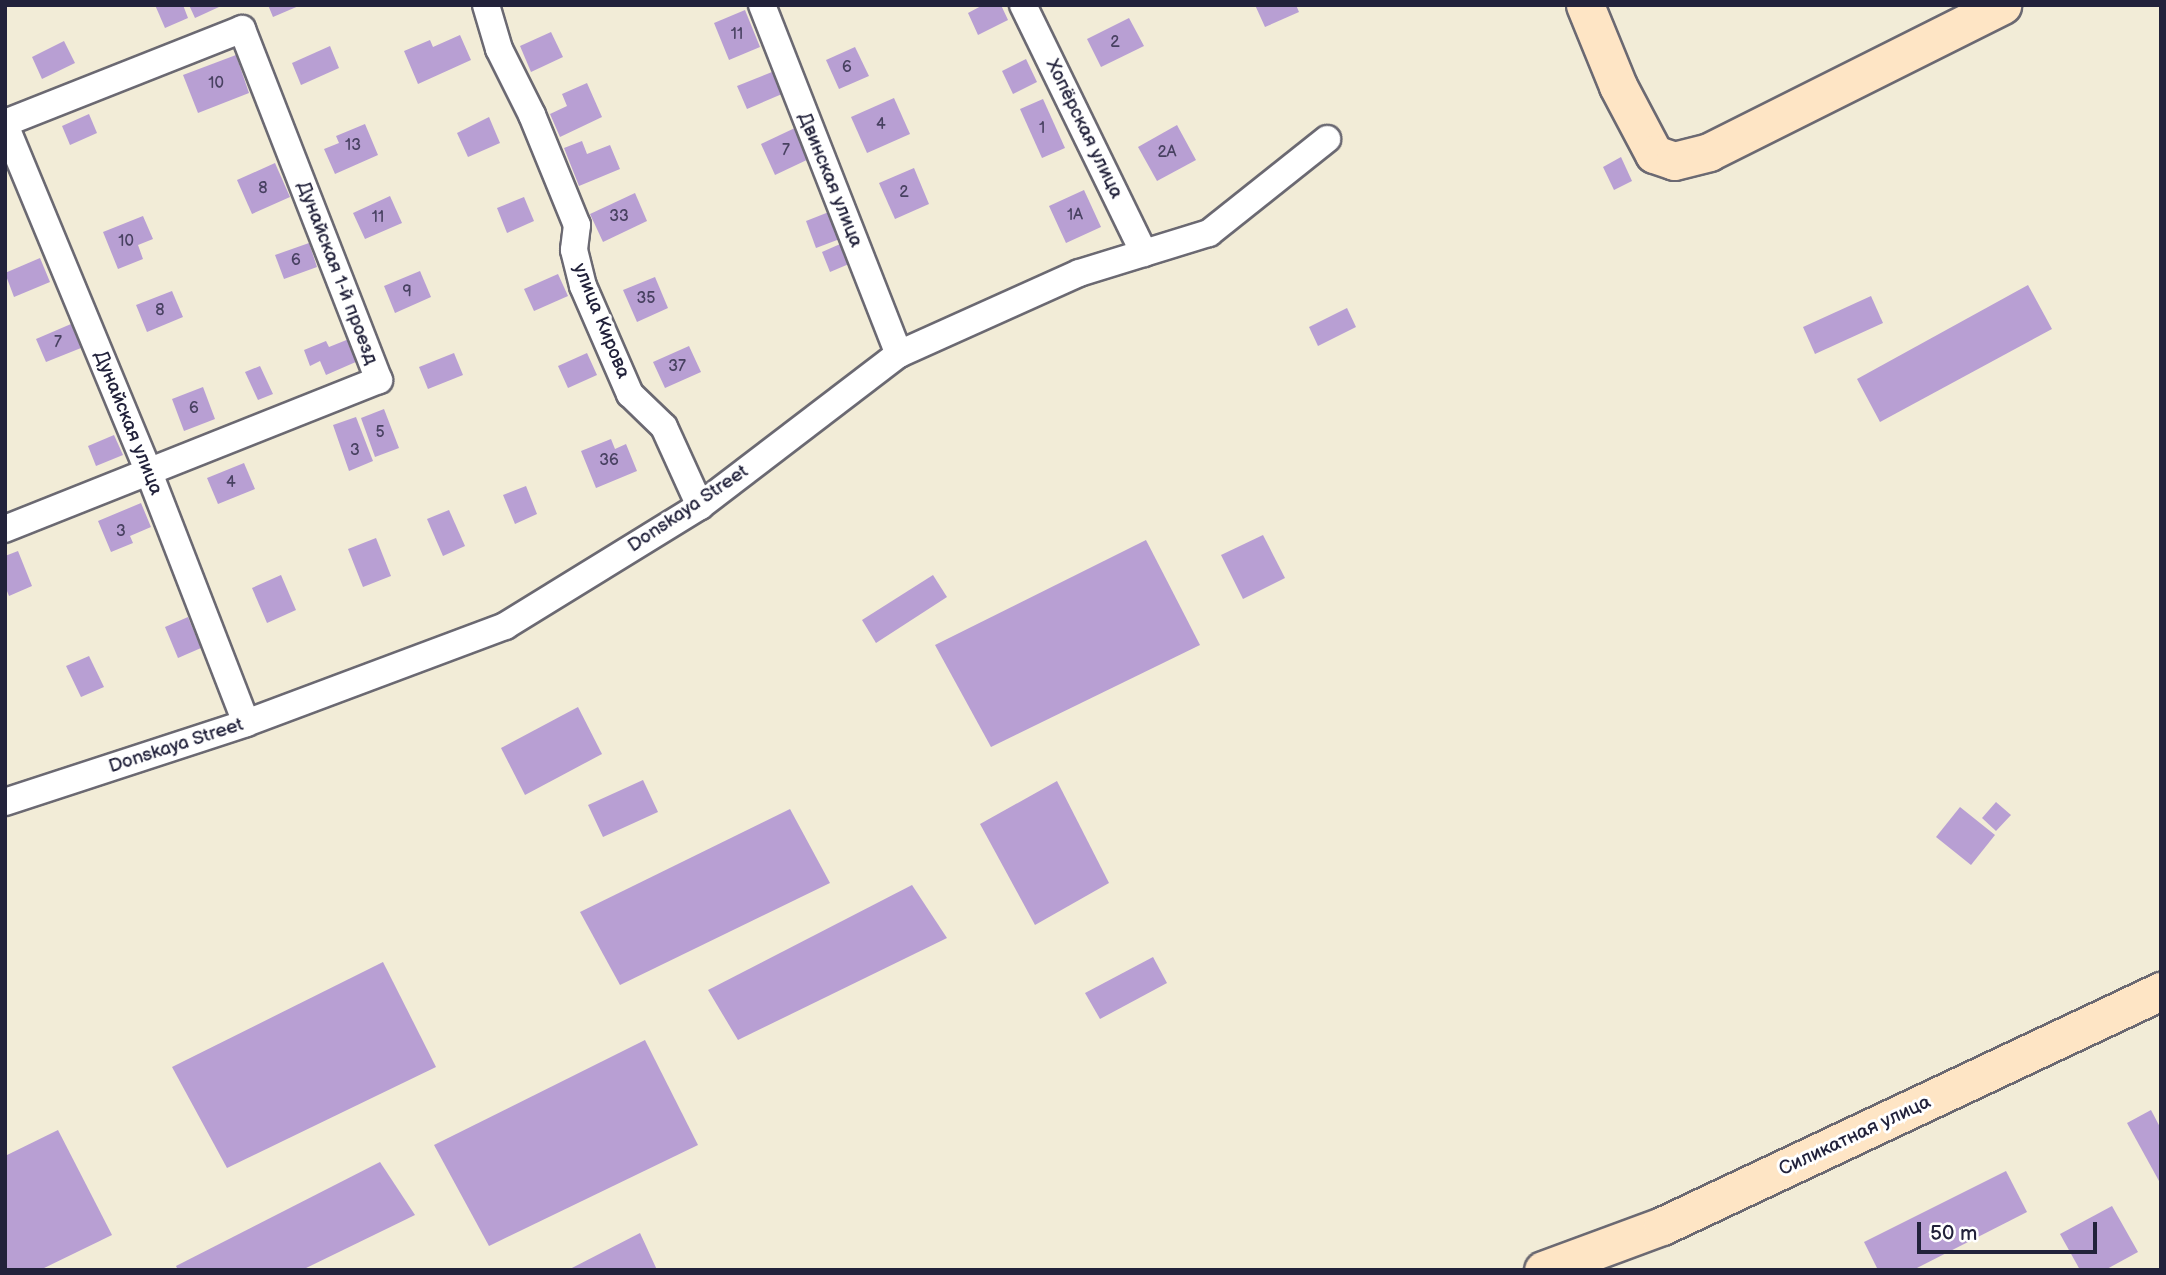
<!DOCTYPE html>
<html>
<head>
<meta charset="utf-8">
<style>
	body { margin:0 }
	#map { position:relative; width:2166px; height:1275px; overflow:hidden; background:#f2ecd7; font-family:"Balsamiq Sans",sans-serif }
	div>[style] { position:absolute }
	.building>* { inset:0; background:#b89fd3 }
	.roads { filter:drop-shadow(2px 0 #6b6972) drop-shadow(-2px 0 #6b6972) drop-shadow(0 2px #6b6972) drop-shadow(0 -2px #6b6972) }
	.street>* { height:26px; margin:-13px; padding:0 13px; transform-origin:13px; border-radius:13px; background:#fff }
	.secondary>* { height:37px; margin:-18.5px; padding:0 18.5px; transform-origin:18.5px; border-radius:18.5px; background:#fee5c5 }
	span { translate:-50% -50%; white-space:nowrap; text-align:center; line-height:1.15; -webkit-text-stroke:6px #fff; paint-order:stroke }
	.number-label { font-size:16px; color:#484161 }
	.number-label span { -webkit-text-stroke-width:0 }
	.street-label { font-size:19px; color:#22223b }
	.frame { position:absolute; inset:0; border:7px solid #22223b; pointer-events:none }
	.scale { position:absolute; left:1917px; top:1222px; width:180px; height:32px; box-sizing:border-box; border:4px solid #22223b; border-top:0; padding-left:9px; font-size:21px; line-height:24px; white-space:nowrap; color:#22223b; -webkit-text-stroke:5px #fff; paint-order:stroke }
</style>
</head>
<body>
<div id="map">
	<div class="building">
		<div style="clip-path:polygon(155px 5px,183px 5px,188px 18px,165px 28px)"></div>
		<div style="clip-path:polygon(189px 5px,218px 5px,219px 7px,195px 18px)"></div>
		<div style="clip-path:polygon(268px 5px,301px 5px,273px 17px)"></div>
		<div style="clip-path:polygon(983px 5px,1001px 5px,1008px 20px,978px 35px,968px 13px)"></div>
		<div style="clip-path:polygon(1255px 5px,1296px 5px,1299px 12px,1265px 27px)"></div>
		<div style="clip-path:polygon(745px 10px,760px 47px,729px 60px,714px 23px)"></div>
		<div style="clip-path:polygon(1129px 18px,1144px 46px,1101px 67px,1087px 39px)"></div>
		<div style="clip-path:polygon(551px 32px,563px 57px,531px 72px,520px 46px)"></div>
		<div style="clip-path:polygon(460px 35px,471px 60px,418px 84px,404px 51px,430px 40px,433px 47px)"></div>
		<div style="clip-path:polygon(64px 41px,75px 63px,42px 79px,32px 57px)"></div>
		<div style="clip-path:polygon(330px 46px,339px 68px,301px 85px,292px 63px)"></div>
		<div style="clip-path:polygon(855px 47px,869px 76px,839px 89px,826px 60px)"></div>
		<div style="clip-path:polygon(236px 55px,249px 93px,198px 113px,183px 75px)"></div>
		<div style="clip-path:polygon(1026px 59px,1037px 82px,1013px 94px,1002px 71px)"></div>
		<div style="clip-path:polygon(772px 72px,782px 94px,747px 109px,737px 86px)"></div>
		<div style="clip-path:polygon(587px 83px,602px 117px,560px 137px,550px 114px,567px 106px,562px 94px)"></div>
		<div style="clip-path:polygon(894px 98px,910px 134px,867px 153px,851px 117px)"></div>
		<div style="clip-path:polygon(1043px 99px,1065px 148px,1042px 158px,1020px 109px)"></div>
		<div style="clip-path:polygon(89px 114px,97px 133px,70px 145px,62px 126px)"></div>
		<div style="clip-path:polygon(489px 117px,500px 143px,468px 157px,457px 133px)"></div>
		<div style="clip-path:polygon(365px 124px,378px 155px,335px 174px,324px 149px,339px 143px,336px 136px)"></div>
		<div style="clip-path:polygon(1177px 125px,1196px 160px,1157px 181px,1138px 147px)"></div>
		<div style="clip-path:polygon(797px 127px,811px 158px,775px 175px,761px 144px)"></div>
		<div style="clip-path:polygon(582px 141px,587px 154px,610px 145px,620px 169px,579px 186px,564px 148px)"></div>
		<div style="clip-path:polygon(1621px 157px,1632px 181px,1614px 190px,1603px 167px)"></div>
		<div style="clip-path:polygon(275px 163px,290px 197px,252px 214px,237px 180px)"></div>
		<div style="clip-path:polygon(914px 168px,929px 204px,895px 219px,879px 183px)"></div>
		<div style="clip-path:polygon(1084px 190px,1101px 227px,1066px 243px,1049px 206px)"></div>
		<div style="clip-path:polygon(635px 193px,647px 221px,603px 242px,590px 214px)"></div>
		<div style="clip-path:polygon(390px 196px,402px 223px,365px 239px,353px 213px)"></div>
		<div style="clip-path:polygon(524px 197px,534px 221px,507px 233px,497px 208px)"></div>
		<div style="clip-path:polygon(834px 210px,845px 237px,816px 248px,806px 221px)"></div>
		<div style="clip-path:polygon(143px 216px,153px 239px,138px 245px,143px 259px,118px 269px,103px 232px)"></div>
		<div style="clip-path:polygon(847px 241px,856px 261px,830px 272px,822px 252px)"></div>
		<div style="clip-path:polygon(309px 243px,317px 267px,284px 279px,275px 255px)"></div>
		<div style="clip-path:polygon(40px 258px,50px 282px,14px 297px,5px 273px)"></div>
		<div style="clip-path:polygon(420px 271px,431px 297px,395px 313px,384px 286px)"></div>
		<div style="clip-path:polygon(558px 274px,568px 296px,534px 311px,524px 289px)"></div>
		<div style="clip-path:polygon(655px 277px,668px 308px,637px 322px,623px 290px)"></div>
		<div style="clip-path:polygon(2028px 285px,2052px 329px,1880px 422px,1857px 379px)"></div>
		<div style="clip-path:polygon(172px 291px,183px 317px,147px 332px,136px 305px)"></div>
		<div style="clip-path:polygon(1871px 296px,1883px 323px,1815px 354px,1803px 327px)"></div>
		<div style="clip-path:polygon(1347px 308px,1356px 327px,1318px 346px,1309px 327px)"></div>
		<div style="clip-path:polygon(71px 324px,81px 348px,46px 362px,36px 339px)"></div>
		<div style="clip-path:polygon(349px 339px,358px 361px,326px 375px,320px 361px,310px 366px,304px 350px,326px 341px,329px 347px)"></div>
		<div style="clip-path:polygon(689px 346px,701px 372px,665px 388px,653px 362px)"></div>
		<div style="clip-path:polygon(454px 353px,463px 375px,428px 389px,419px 367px)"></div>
		<div style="clip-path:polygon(587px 353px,597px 375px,568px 388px,558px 366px)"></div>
		<div style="clip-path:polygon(260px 366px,273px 394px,258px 400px,245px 372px)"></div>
		<div style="clip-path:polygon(203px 387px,215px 419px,184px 431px,172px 399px)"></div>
		<div style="clip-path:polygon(384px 409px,399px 448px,375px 457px,361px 418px)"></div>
		<div style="clip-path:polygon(356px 417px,373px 461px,349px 471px,333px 425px)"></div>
		<div style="clip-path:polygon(114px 435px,123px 455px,96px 466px,88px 446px)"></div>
		<div style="clip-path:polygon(611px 439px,615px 449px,626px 444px,637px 471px,596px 488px,581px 451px)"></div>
		<div style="clip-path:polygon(244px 463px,255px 489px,218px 504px,207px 478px)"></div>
		<div style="clip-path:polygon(526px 486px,537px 514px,515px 524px,503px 495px)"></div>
		<div style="clip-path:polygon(141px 503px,151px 527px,130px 536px,133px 543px,111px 552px,98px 521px)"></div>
		<div style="clip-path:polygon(449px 510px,465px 546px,443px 556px,427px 519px)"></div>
		<div style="clip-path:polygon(1263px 535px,1285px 578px,1243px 599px,1221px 555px)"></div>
		<div style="clip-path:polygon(376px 538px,391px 576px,363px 587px,348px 549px)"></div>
		<div style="clip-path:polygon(1146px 540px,1200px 645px,991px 747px,935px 645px)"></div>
		<div style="clip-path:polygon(18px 551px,32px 586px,9px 596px,5px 586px,5px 556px)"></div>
		<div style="clip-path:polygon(281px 575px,296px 610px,267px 623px,252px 588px)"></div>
		<div style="clip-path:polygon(933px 575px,947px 597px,876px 643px,862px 620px)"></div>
		<div style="clip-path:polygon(188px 617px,201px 648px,178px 658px,165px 627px)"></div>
		<div style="clip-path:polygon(89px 656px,104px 687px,81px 697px,66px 666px)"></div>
		<div style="clip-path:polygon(578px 707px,602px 754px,525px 795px,501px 748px)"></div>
		<div style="clip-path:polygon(643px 780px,658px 812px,603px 837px,588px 805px)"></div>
		<div style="clip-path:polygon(1057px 781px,1109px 883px,1035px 925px,980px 824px)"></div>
		<div style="clip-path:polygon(1996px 802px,2011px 815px,1996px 831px,1982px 818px)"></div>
		<div style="clip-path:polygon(1960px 807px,1995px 835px,1971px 865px,1936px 837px)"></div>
		<div style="clip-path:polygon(790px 809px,830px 883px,620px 985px,580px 912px)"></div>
		<div style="clip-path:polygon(912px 885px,947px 938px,738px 1040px,708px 990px)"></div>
		<div style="clip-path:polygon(1153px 957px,1167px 983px,1100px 1019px,1085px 993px)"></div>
		<div style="clip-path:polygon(383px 962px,436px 1067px,227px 1168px,172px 1067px)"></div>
		<div style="clip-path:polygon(645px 1040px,698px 1145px,489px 1246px,434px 1145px)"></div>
		<div style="clip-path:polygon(2151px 1110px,2161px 1129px,2159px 1181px,2127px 1123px)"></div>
		<div style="clip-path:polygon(58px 1130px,112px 1235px,40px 1270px,5px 1270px,5px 1156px)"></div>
		<div style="clip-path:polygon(380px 1162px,415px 1215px,302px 1270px,178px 1270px,176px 1266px)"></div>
		<div style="clip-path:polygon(2006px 1171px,2027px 1212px,1913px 1270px,1878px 1270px,1864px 1242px)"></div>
		<div style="clip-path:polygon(2112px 1206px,2138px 1252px,2105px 1270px,2080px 1270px,2060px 1234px)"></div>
		<div style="clip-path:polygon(640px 1233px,657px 1270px,568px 1270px)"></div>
	</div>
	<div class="roads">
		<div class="street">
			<div style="left:486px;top:5px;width:46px;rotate:73.5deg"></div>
			<div style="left:499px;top:49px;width:74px;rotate:63.4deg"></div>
			<div style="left:532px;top:115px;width:119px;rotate:67.8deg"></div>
			<div style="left:577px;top:225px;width:25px;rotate:97deg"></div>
			<div style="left:574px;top:250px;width:37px;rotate:76deg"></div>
			<div style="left:583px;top:286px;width:118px;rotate:66.5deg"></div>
			<div style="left:630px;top:394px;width:47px;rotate:44.1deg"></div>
			<div style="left:664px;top:427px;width:87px;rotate:65.5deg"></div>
			<div style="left:762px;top:5px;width:375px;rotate:68.6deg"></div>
			<div style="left:1023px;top:5px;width:276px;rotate:64deg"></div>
			<div style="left:5px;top:123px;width:255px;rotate:-21.6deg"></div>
			<div style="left:242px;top:29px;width:377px;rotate:68.7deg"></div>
			<div style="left:379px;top:380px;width:403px;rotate:158.3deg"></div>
			<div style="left:5px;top:125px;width:373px;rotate:67.5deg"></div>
			<div style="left:148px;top:470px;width:271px;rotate:68.8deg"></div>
			<div style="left:5px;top:802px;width:254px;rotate:-18.1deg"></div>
			<div style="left:246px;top:723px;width:277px;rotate:-20.5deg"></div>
			<div style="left:505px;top:626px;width:229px;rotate:-31.6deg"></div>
			<div style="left:700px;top:506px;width:250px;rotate:-37.4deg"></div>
			<div style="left:899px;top:354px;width:197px;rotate:-24.2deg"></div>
			<div style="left:1079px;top:273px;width:136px;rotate:-17.1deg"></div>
			<div style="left:1209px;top:233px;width:151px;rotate:-38.5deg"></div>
		</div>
		<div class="secondary">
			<div style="left:1585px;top:5px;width:87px;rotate:67.8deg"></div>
			<div style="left:1618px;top:86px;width:77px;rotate:62.1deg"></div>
			<div style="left:1654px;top:154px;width:21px;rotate:19deg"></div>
			<div style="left:1674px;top:161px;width:36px;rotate:-14deg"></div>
			<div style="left:1709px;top:152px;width:328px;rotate:-26.6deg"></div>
			<div style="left:1543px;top:1270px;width:127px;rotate:-20.3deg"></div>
			<div style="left:1662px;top:1226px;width:552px;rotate:-25.22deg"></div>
		</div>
	</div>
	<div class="number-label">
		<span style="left:737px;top:35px">11</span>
		<span style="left:1115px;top:43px">2</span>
		<span style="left:847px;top:68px">6</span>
		<span style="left:216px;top:84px">10</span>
		<span style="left:881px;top:125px">4</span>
		<span style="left:1042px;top:129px">1</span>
		<span style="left:353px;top:146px">13</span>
		<span style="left:786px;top:151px">7</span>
		<span style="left:1167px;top:153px">2А</span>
		<span style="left:263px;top:189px">8</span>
		<span style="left:904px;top:193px">2</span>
		<span style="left:1075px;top:216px">1А</span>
		<span style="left:619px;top:217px">33</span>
		<span style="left:378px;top:218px">11</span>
		<span style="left:126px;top:242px">10</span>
		<span style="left:296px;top:261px">6</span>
		<span style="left:407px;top:292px">9</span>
		<span style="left:646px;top:299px">35</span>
		<span style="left:160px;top:311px">8</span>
		<span style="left:58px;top:343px">7</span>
		<span style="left:677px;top:367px">37</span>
		<span style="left:194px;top:409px">6</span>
		<span style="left:380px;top:433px">5</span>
		<span style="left:355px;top:451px">3</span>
		<span style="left:609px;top:461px">36</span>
		<span style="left:231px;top:483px">4</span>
		<span style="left:121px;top:532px">3</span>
	</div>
	<div class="street-label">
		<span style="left:1084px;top:129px;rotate:64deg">Хопёрская улица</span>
		<span style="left:830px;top:180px;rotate:68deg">Двинская улица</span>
		<span style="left:337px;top:273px;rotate:69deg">Дунайская 1-й проезд</span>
		<span style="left:601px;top:321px;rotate:68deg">улица Кирова</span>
		<span style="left:128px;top:423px;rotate:68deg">Дунайская улица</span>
		<span style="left:688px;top:509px;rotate:-34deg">Donskaya Street</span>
		<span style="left:176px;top:746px;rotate:-18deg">Donskaya Street</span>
		<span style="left:1855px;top:1136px;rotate:-25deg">Силикатная улица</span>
	</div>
	<div class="frame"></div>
	<div class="scale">50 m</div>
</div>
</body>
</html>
